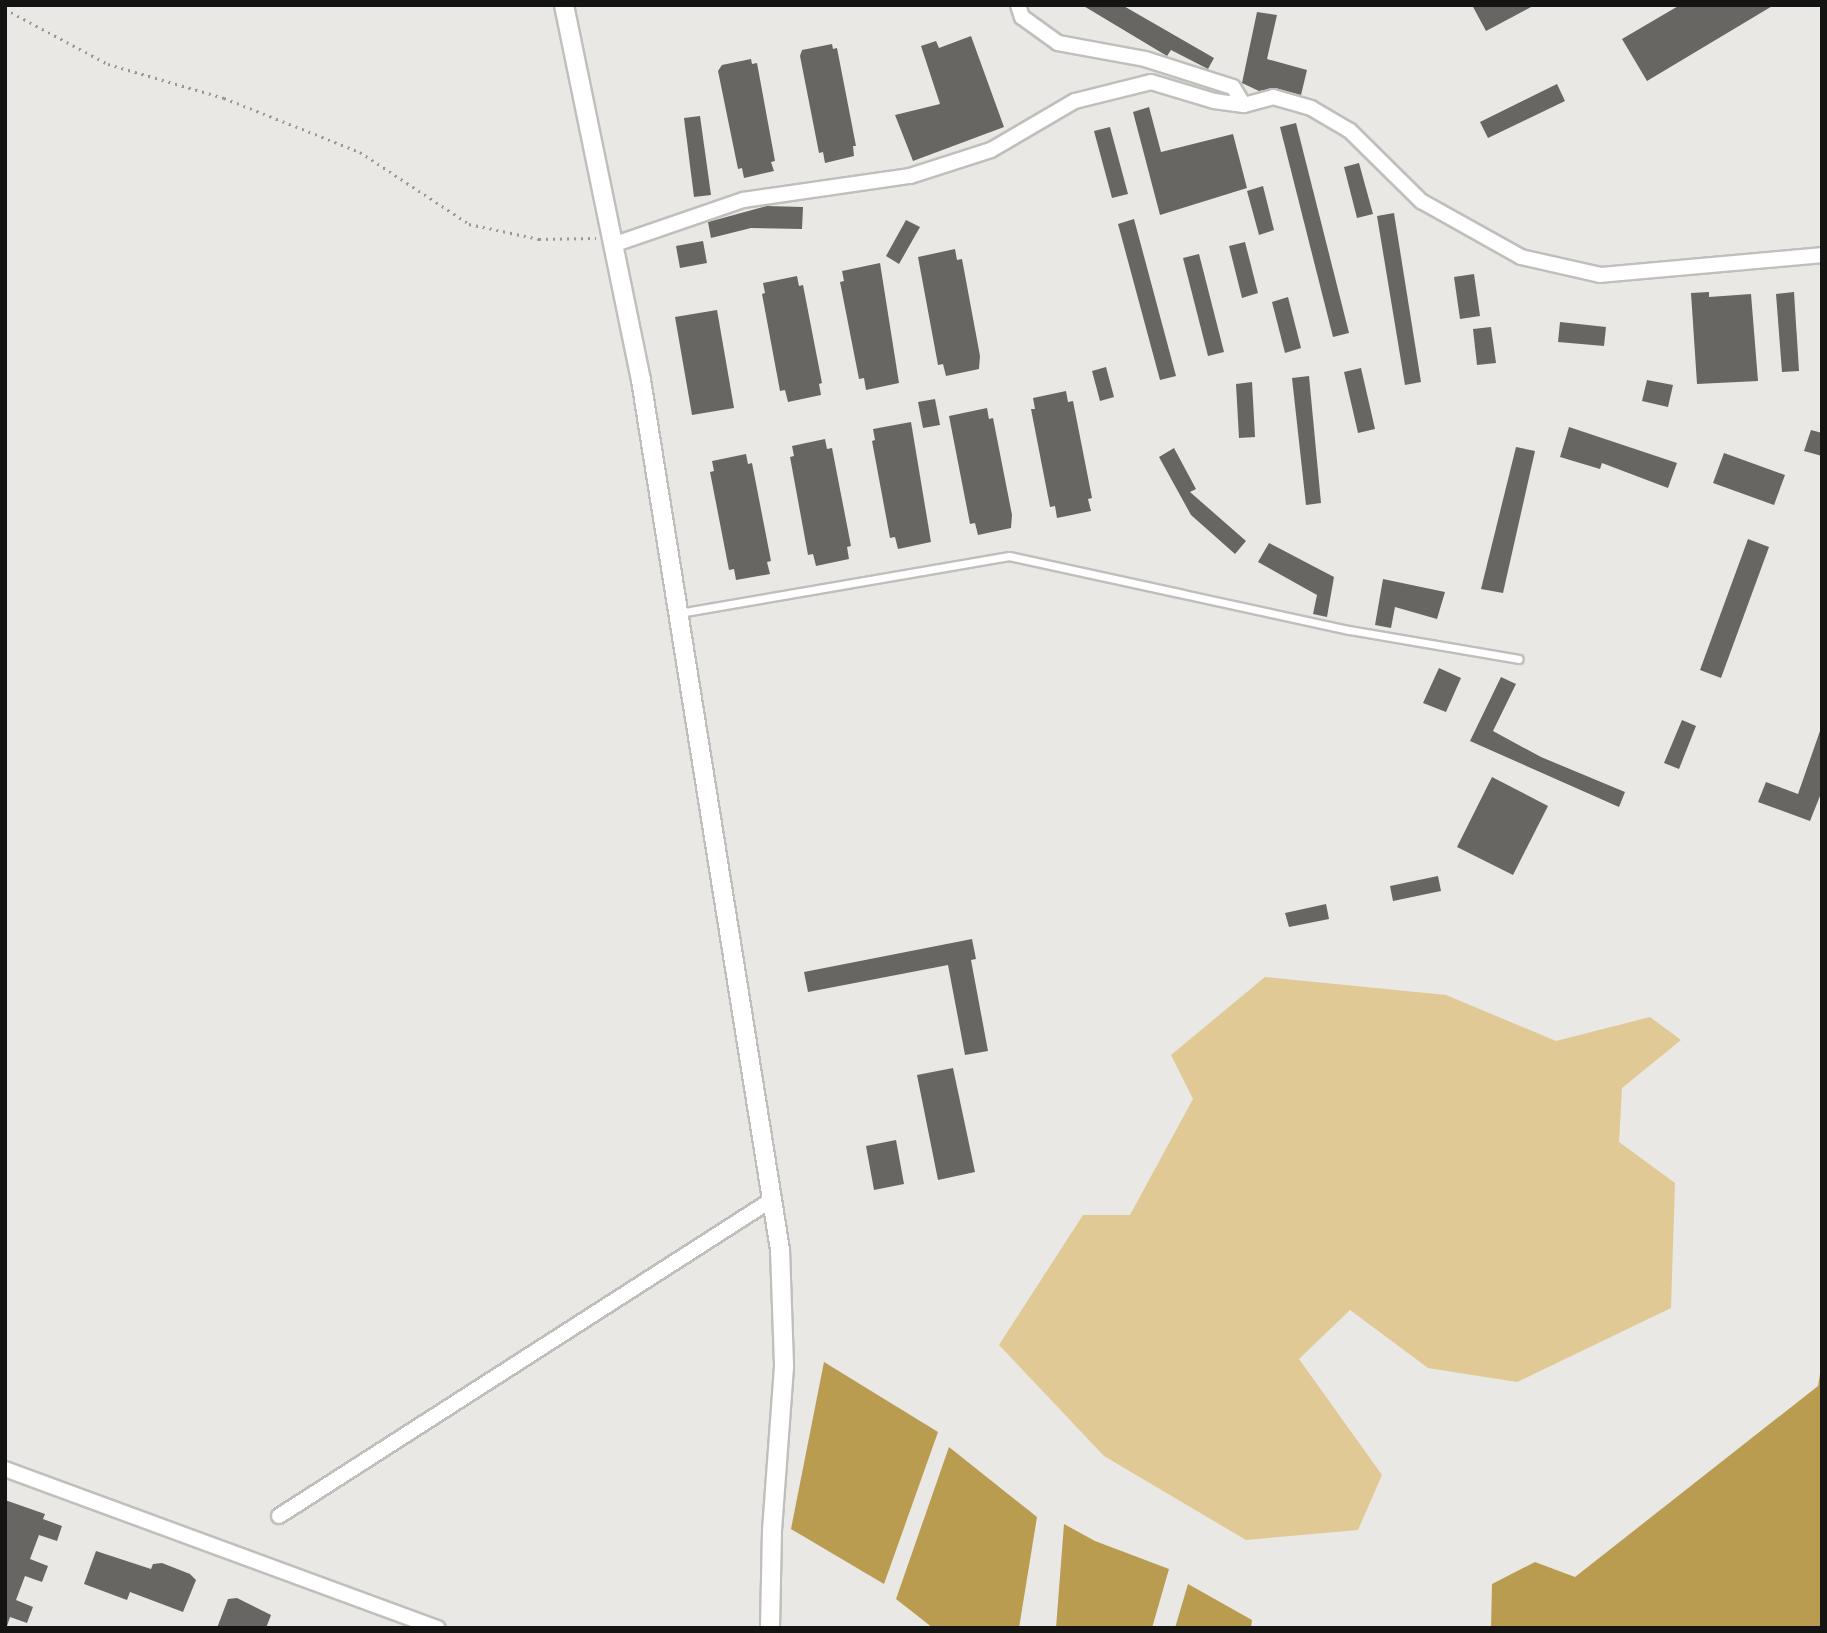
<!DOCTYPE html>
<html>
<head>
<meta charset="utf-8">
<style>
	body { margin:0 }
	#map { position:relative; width:1827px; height:1633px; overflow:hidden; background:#e9e8e4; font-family:Ubuntu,sans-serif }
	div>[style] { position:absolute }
	.green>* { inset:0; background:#e0c994 }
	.water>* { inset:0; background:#ba9c50 }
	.building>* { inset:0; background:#676663 }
	.path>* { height:2.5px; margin-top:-1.25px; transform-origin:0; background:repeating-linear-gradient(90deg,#989895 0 2px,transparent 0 7px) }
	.roads { filter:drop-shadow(2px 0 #c0bfbb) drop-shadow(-2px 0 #c0bfbb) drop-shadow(0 2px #c0bfbb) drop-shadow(0 -2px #c0bfbb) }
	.service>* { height:7px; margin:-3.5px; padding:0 3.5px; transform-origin:3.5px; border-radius:3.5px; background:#fff }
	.minor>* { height:14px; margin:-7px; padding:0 7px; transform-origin:7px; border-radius:7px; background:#fff }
	.tertiary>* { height:18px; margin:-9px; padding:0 9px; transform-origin:9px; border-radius:9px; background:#fff }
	span { translate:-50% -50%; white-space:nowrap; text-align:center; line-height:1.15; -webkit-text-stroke:7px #fff; paint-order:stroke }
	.frame { position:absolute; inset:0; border:7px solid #141413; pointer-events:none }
</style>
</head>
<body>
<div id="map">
	<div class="green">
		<div style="clip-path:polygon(1265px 977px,1446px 995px,1556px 1041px,1650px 1017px,1681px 1040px,1622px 1088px,1619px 1142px,1675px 1183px,1671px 1308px,1517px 1382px,1428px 1368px,1350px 1310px,1299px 1359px,1382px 1475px,1358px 1530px,1246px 1540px,1104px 1456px,999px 1345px,1083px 1215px,1130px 1215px,1193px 1099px,1171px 1055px)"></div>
	</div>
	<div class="water">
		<div style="clip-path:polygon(824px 1362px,938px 1432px,884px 1584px,791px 1529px)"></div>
		<div style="clip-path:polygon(1822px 1362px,1822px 1628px,1491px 1628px,1492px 1584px,1535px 1562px,1575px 1577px,1818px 1386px)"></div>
		<div style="clip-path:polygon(949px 1447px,1037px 1517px,1019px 1628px,933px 1628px,896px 1599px)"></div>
		<div style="clip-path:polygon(1064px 1524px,1095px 1541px,1169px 1569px,1152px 1628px,1056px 1628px)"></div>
		<div style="clip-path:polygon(1188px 1584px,1252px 1620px,1251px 1628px,1175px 1628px)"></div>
	</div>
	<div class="building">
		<div style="clip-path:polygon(1082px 5px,1122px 5px,1214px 58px,1208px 69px,1171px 50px,1167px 56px)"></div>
		<div style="clip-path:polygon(1472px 5px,1535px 5px,1486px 31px)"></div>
		<div style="clip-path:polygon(1680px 5px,1774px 5px,1647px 81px,1622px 39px)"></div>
		<div style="clip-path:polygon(1257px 12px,1277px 15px,1267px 59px,1307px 70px,1301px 95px,1275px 88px,1259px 91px,1242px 83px)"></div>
		<div style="clip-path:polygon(971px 36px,1004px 127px,913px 161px,895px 115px,940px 104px,921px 46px,936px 41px,939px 48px)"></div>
		<div style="clip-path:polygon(832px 44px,833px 49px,837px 48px,856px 146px,853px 146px,854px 156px,825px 163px,823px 152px,819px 153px,800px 56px,802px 50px)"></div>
		<div style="clip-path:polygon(751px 59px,752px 64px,757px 63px,775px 161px,771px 162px,774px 171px,744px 178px,742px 168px,738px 169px,718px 71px,722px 65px)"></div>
		<div style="clip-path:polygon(1557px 84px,1565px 101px,1488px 138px,1480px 122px)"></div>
		<div style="clip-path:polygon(1149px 107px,1161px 152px,1233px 134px,1247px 188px,1160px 215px,1133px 112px)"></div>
		<div style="clip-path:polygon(700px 116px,711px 195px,694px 197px,684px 118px)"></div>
		<div style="clip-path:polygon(1296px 123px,1349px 333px,1333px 337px,1280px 127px)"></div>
		<div style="clip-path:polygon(1110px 127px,1128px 194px,1112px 198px,1094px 131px)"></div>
		<div style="clip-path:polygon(1359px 163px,1373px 214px,1357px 218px,1344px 167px)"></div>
		<div style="clip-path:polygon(1263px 186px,1274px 230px,1259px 235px,1247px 191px)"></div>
		<div style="clip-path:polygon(767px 206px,803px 207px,802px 229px,751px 228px,711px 238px,708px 222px)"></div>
		<div style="clip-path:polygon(1394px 213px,1421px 382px,1405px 385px,1377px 216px)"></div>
		<div style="clip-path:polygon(1134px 219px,1176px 376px,1160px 380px,1118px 224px)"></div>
		<div style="clip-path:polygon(906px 220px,920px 227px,899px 264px,886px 256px)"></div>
		<div style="clip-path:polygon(703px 241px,707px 263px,680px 268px,676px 246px)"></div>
		<div style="clip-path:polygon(1245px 242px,1258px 293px,1242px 298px,1229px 246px)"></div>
		<div style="clip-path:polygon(955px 249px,957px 260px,962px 259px,980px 356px,979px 369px,946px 376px,943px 364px,938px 365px,918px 257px)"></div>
		<div style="clip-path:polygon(1199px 254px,1224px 352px,1208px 356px,1183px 258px)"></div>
		<div style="clip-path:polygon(880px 263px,899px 383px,866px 390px,864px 378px,859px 379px,840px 282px,844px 281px,842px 271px)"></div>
		<div style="clip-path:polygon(1474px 274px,1480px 316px,1460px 319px,1454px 277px)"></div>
		<div style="clip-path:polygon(797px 276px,799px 286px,803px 285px,822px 383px,819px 384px,821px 395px,788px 402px,785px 390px,780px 391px,762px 294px,765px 293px,763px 283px)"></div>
		<div style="clip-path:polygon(1709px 292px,1709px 297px,1751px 294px,1758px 381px,1697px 384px,1691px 293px)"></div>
		<div style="clip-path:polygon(1794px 292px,1799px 371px,1782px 372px,1776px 294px)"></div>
		<div style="clip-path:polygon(1288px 297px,1301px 348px,1285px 353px,1272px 302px)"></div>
		<div style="clip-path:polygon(717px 310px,734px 408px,692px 415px,675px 317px)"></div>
		<div style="clip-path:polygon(1560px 322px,1606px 327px,1604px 346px,1558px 342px)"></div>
		<div style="clip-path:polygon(1491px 327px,1496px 363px,1477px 365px,1473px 329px)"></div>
		<div style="clip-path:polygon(1106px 367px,1114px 397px,1100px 401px,1092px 371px)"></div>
		<div style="clip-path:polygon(1361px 368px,1375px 429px,1358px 433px,1344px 372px)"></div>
		<div style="clip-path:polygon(1309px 376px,1321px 503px,1306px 505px,1292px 378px)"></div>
		<div style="clip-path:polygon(1647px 380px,1673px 385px,1668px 407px,1642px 401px)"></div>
		<div style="clip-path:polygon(1252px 382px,1255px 437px,1239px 438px,1236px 384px)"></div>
		<div style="clip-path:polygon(1066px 391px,1068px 402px,1073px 401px,1092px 498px,1088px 499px,1091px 511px,1057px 518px,1055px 506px,1050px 507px,1031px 409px,1035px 409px,1033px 398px)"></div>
		<div style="clip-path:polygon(935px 399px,940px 425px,923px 428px,918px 402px)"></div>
		<div style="clip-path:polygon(987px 408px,989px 419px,993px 418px,1012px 515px,1011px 528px,978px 535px,975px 523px,970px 524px,949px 416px)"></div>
		<div style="clip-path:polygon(911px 422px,931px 542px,898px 549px,895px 537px,890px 538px,872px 441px,875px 440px,873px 429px)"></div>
		<div style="clip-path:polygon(1569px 427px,1677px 463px,1668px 488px,1602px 463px,1600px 469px,1560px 457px)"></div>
		<div style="clip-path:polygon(1811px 430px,1822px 433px,1822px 456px,1804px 451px)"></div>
		<div style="clip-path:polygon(825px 439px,827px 449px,832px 448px,851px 546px,847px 547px,849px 559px,816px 566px,813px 554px,808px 555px,790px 457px,794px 456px,792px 446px)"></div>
		<div style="clip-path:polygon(1516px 447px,1535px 451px,1503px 593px,1481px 589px)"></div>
		<div style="clip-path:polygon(1174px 448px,1196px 489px,1190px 492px,1246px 541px,1235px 554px,1191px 515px,1159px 457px)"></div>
		<div style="clip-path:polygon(1724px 453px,1785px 475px,1774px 505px,1713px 483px)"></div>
		<div style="clip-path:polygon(746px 454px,748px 464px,752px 463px,771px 561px,767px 562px,770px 574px,736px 580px,734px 569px,729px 570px,710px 472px,714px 471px,712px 461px)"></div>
		<div style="clip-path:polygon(1748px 539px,1769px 547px,1721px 678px,1700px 670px)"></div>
		<div style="clip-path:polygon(1269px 543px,1334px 577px,1327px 617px,1313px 614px,1317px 595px,1258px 562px)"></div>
		<div style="clip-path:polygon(1383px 579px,1445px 592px,1437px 619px,1395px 607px,1391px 628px,1375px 625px)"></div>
		<div style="clip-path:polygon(1439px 668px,1461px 678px,1446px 712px,1423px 703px)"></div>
		<div style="clip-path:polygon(1501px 677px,1516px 684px,1493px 731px,1541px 757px,1625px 792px,1619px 807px,1470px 741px)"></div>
		<div style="clip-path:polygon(1682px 720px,1696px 726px,1679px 769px,1664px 763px)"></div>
		<div style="clip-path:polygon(1820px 731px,1822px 791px,1810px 821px,1758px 802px,1766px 782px,1798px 794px)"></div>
		<div style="clip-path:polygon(1492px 777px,1548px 806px,1513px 875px,1457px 847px)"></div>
		<div style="clip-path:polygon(1438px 876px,1441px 891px,1393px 901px,1390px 886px)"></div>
		<div style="clip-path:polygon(1326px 904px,1329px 919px,1289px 927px,1285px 913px)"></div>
		<div style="clip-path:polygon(972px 939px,976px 959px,971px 960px,988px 1051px,965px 1055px,948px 965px,808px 992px,804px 972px)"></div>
		<div style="clip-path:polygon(953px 1068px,975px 1172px,938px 1180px,917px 1075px)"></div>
		<div style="clip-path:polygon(896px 1140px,904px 1184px,874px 1190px,866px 1146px)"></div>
		<div style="clip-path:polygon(5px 1500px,45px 1514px,43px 1519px,62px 1526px,57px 1541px,39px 1535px,30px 1559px,48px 1566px,42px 1582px,25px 1576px,16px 1600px,33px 1607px,27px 1623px,10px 1617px,7px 1626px)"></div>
		<div style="clip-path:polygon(96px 1551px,151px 1569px,153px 1564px,162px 1563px,190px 1574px,196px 1580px,183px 1612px,130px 1592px,127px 1600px,84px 1584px)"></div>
		<div style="clip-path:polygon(237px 1598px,271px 1615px,266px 1628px,217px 1628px,228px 1599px)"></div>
	</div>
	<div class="path">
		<div style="left:5px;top:9px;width:117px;rotate:28.1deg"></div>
		<div style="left:108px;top:64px;width:121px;rotate:16.3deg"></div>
		<div style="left:224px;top:98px;width:146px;rotate:21.7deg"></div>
		<div style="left:360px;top:152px;width:131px;rotate:33.4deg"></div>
		<div style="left:469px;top:224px;width:72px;rotate:12.1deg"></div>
		<div style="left:539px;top:239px;width:57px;rotate:-1deg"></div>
	</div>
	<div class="roads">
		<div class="service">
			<div style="left:679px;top:613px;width:335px;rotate:-9.8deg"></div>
			<div style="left:1009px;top:556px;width:348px;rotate:12.3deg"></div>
			<div style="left:1349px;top:630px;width:172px;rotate:9.7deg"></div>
		</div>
		<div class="minor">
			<div style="left:1018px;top:5px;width:13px;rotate:72deg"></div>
			<div style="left:1022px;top:17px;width:44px;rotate:35.8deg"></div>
			<div style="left:1058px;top:43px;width:88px;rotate:10.4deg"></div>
			<div style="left:1145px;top:59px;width:92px;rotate:17.7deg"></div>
			<div style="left:1233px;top:87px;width:21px;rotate:59deg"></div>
			<div style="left:615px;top:244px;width:135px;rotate:-19deg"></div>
			<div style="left:743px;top:200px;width:169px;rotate:-8.2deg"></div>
			<div style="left:910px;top:176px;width:85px;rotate:-17.8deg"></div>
			<div style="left:991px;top:150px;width:97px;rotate:-30.3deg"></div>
			<div style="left:1075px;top:101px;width:78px;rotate:-14deg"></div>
			<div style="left:1151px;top:82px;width:66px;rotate:16.8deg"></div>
			<div style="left:1214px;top:101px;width:30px;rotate:8deg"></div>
			<div style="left:1244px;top:105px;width:30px;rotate:-15deg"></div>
			<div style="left:1273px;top:97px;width:40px;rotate:16deg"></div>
			<div style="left:1311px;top:108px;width:45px;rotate:30.5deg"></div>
			<div style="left:1350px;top:131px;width:100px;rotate:44.6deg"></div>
			<div style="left:1421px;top:201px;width:115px;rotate:29.2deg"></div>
			<div style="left:1521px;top:257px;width:81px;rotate:12.8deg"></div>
			<div style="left:1600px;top:275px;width:223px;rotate:-5.1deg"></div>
			<div style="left:5px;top:1469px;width:461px;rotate:20.2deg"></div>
			<div style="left:279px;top:1516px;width:587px;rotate:-32.69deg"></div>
		</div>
		<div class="tertiary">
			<div style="left:564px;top:5px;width:383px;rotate:78.4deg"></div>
			<div style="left:641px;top:380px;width:881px;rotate:80.92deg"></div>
			<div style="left:780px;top:1250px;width:117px;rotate:88deg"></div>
			<div style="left:784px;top:1367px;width:164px;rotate:94.2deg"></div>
			<div style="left:772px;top:1531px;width:97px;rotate:91.2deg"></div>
		</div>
	</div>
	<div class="frame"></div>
</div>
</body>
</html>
